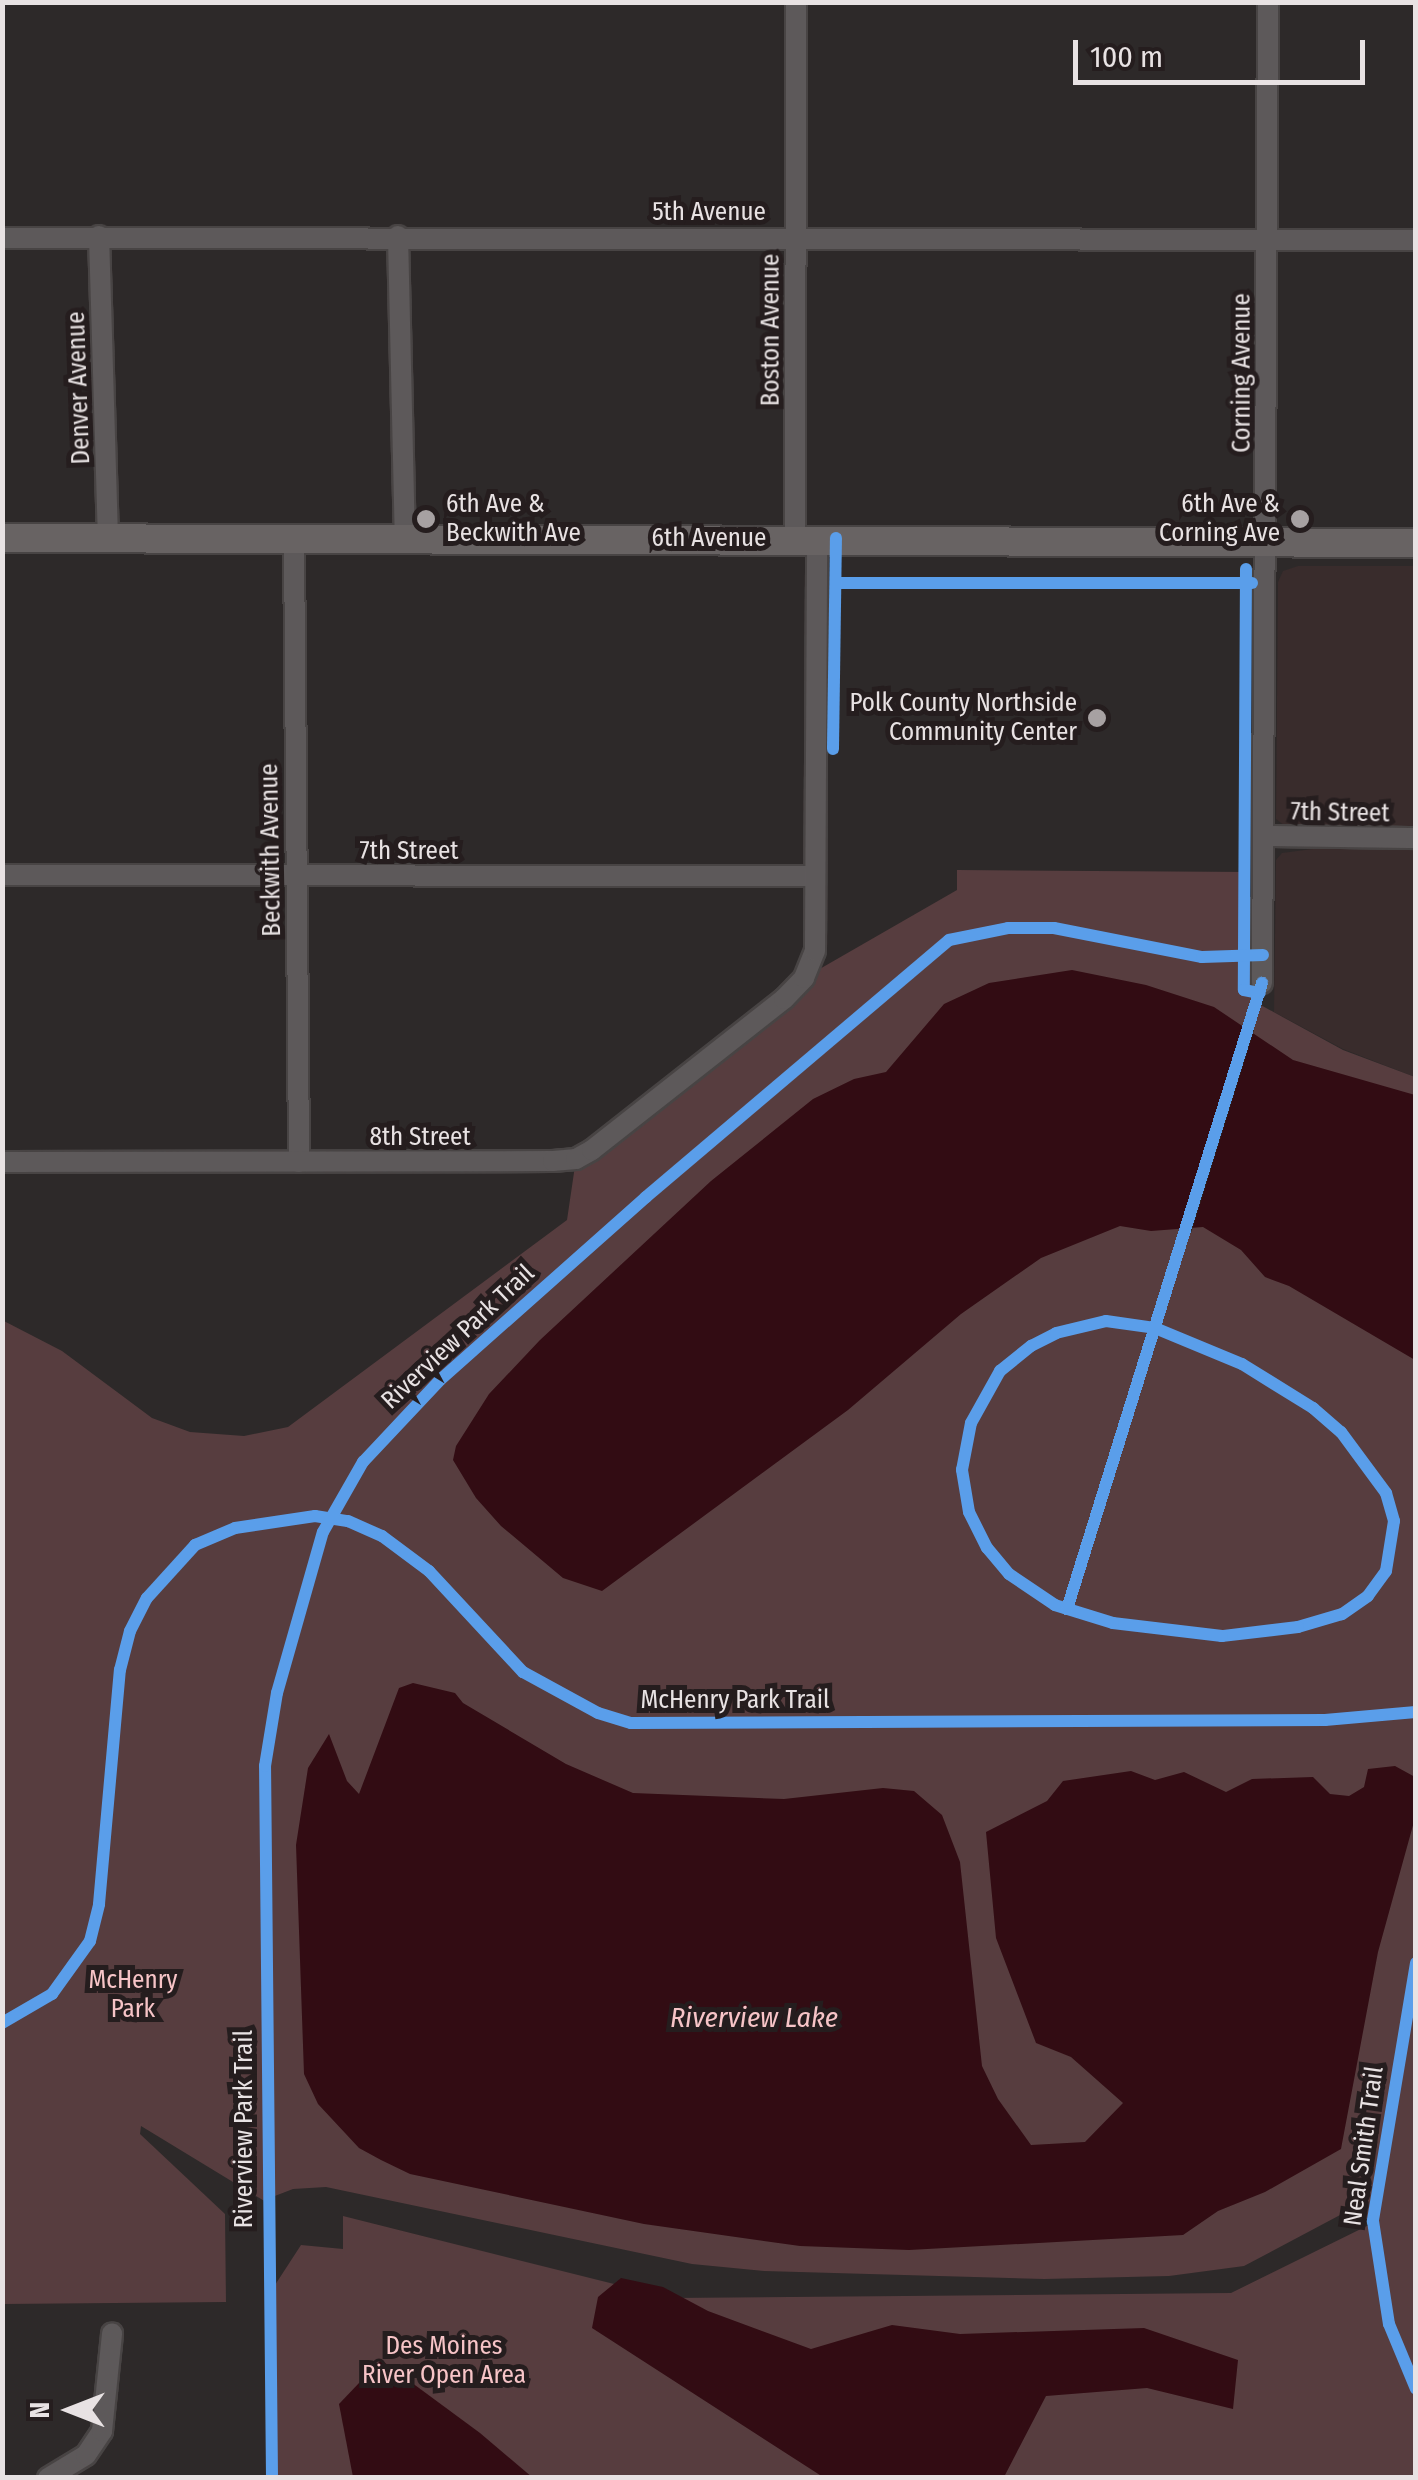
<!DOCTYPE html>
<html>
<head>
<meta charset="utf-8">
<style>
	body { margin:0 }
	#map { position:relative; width:1418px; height:2480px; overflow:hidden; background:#2d2929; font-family:"Fira Sans Condensed",sans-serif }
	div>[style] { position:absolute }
	.built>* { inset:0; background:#392c2c }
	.green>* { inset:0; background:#573d3f }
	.water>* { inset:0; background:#320c13 }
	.pier>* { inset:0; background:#2d2929 }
	.roads { filter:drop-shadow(2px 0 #484444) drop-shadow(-2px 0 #484444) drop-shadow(0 2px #484444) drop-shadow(0 -2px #484444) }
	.street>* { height:20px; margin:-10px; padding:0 10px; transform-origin:10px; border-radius:10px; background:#5d595a }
	.secondary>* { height:28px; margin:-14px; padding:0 14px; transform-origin:14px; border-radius:14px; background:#686363 }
	.cycleway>* { height:12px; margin:-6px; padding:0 6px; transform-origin:6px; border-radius:6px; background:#5a9eea }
	.dots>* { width:28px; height:28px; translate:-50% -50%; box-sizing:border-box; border:5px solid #251d1e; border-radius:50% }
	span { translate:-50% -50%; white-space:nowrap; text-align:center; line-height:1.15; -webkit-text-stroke:10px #251d1e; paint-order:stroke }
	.street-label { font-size:25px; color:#e8e2e3 }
	.poi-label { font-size:25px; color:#e8e2e3 }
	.left { translate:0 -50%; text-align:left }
	.right { translate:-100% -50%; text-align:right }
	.park-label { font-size:25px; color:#f7c4c7 }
	.water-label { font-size:28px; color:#f7c4c7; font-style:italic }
	.frame { position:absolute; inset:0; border:5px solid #e8e2e3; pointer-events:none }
	.north { position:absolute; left:20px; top:2360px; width:100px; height:100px; -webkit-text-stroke:8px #251d1e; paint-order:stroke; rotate:270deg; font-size:28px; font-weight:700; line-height:40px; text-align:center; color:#e8e2e3 }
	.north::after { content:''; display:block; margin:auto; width:35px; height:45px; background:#e8e2e3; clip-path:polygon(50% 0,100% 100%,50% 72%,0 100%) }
	.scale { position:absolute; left:1073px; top:40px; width:292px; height:45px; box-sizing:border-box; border:5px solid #e8e2e3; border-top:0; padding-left:12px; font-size:30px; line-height:35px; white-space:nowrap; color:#e8e2e3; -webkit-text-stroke:8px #251d1e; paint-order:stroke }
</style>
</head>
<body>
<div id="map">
	<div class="built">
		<div style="clip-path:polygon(1298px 566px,1415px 566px,1415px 828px,1285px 826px,1276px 819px,1278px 582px,1283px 571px)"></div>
		<div style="clip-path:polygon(1320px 848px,1415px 849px,1415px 1077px,1343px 1049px,1274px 1012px,1276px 860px,1282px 853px)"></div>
	</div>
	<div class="green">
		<div style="clip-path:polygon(957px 870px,1250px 872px,1250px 982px,1262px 983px,1257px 1003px,1343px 1050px,1415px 1077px,1415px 2477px,277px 2477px,275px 2285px,301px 2245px,343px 2249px,343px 2216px,670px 2298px,1231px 2293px,1377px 2221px,1342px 2214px,1244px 2266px,1169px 2276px,1044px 2279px,764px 2271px,692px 2264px,326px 2187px,293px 2189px,267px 2199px,266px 2135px,266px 2202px,141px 2126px,140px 2134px,225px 2214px,226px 2302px,3px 2304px,2px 1320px,62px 1351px,152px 1418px,190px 1432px,244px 1436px,288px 1427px,567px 1220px,576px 1159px,804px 978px,957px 890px)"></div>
	</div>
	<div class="water">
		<div style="clip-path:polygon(1072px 970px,1146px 985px,1214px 1007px,1293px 1060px,1415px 1095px,1415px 1360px,1289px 1286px,1265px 1277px,1241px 1250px,1203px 1227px,1151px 1231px,1120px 1226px,1041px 1258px,961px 1314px,848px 1410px,602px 1591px,563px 1578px,501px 1526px,476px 1498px,453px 1460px,456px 1446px,489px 1394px,540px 1340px,711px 1181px,813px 1099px,854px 1079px,886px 1072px,944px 1004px,989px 983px)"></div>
		<div style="clip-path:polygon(413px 1683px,455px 1693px,463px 1703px,566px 1764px,633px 1793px,784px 1799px,883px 1788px,914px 1791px,942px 1815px,960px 1862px,982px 2066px,998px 2099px,1031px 2145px,1085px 2142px,1123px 2103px,1071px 2057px,1036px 2043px,996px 1938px,986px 1832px,1047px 1801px,1063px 1781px,1131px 1771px,1155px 1780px,1184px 1772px,1226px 1792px,1252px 1779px,1313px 1777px,1330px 1794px,1349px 1796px,1364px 1787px,1368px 1769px,1395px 1766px,1415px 1777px,1415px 1818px,1378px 1952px,1341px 2149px,1265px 2192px,1218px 2211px,1183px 2235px,909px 2250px,800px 2246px,644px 2224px,410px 2174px,381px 2160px,359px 2148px,318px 2104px,304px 2074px,296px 1845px,308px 1768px,329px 1734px,347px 1781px,359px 1794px,399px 1688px)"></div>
		<div style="clip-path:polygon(621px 2278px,663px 2287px,708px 2311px,811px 2349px,892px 2325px,960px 2334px,1144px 2328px,1238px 2360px,1233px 2409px,1147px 2388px,1046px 2396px,1004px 2477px,823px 2477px,592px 2328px,598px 2297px)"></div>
		<div style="clip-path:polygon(381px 2360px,480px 2433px,532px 2477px,353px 2477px,339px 2404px)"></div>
	</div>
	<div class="pier">
		<div style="clip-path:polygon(1246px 1023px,1254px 1030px,1191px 1233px,1180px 1234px)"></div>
	</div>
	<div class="roads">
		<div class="street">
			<div style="left:99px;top:236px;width:302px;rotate:88.3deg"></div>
			<div style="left:398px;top:236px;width:302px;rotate:88.7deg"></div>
			<div style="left:2px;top:238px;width:1414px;rotate:0.08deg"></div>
			<div style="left:294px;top:538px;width:624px;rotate:89.54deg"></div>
			<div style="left:795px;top:538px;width:536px;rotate:-89.89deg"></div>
			<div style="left:1264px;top:836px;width:152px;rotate:0.8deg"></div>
			<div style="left:2px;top:875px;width:813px;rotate:0.07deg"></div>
			<div style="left:1262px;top:983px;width:981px;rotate:-89.65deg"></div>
			<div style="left:2px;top:1162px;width:551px;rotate:-0.1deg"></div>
			<div style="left:553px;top:1161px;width:23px;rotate:-5deg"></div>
			<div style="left:576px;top:1159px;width:18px;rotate:-29deg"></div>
			<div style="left:592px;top:1150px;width:244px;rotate:-38.2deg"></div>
			<div style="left:784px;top:999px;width:29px;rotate:-46deg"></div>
			<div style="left:804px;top:978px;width:29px;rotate:-68deg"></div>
			<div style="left:815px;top:951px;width:413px;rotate:-89.7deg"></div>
			<div style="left:48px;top:2478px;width:44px;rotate:-31.2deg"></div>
			<div style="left:86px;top:2455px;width:29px;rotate:-56deg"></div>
			<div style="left:102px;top:2431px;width:98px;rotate:-84.1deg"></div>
		</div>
		<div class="secondary">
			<div style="left:2px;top:538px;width:1414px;rotate:0.2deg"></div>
		</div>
	</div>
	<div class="cycleway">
		<div style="left:1246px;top:569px;width:421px;rotate:90.3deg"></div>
		<div style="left:1244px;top:990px;width:16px;rotate:11deg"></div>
		<div style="left:836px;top:583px;width:416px"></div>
		<div style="left:833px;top:749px;width:211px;rotate:-89.2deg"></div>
		<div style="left:1106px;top:1321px;width:49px;rotate:8.1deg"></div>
		<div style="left:1155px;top:1328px;width:94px;rotate:22.5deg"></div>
		<div style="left:1242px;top:1364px;width:84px;rotate:31.8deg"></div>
		<div style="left:1313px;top:1408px;width:37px;rotate:41deg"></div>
		<div style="left:1341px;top:1432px;width:76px;rotate:53.6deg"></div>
		<div style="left:1386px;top:1493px;width:29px;rotate:74deg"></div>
		<div style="left:1394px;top:1521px;width:51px;rotate:99.1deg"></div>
		<div style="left:1386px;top:1571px;width:31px;rotate:126deg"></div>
		<div style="left:1368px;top:1596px;width:32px;rotate:145deg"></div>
		<div style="left:1342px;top:1614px;width:46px;rotate:163.5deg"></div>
		<div style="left:1298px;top:1627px;width:77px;rotate:173.2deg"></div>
		<div style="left:1222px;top:1636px;width:110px;rotate:-173.2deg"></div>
		<div style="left:1113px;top:1623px;width:61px;rotate:-162.8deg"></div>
		<div style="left:1055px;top:1605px;width:55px;rotate:-146deg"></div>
		<div style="left:1009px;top:1574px;width:34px;rotate:-130deg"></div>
		<div style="left:987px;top:1548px;width:40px;rotate:-116.6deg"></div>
		<div style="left:969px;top:1512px;width:43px;rotate:-99.5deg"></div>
		<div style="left:962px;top:1470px;width:48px;rotate:-79.2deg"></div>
		<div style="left:971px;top:1423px;width:60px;rotate:-60.9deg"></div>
		<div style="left:1000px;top:1371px;width:40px;rotate:-39deg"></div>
		<div style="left:1031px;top:1346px;width:28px;rotate:-27deg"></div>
		<div style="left:1056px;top:1333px;width:51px;rotate:-13.5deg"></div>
		<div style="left:1067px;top:1609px;width:656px;rotate:-72.7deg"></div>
		<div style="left:1416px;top:1963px;width:262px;rotate:99.5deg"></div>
		<div style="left:1373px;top:2221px;width:104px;rotate:81.2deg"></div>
		<div style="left:1389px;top:2324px;width:70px;rotate:67.4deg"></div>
		<div style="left:2px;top:2023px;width:58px;rotate:-30.1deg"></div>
		<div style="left:52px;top:1994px;width:65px;rotate:-54.4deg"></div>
		<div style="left:90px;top:1941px;width:38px;rotate:-76deg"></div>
		<div style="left:99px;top:1904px;width:235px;rotate:-84.9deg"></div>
		<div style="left:120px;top:1670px;width:40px;rotate:-75.6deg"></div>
		<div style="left:130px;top:1631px;width:37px;rotate:-63deg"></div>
		<div style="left:147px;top:1598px;width:72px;rotate:-47.8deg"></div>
		<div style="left:195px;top:1545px;width:43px;rotate:-23deg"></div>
		<div style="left:235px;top:1528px;width:81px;rotate:-8.5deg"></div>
		<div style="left:315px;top:1516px;width:33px;rotate:9deg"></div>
		<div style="left:348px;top:1521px;width:37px;rotate:24deg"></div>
		<div style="left:382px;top:1536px;width:59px;rotate:36.7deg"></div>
		<div style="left:429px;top:1571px;width:138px;rotate:47.1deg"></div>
		<div style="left:523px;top:1672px;width:85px;rotate:28.7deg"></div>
		<div style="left:598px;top:1713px;width:34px;rotate:17deg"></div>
		<div style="left:631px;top:1723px;width:694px;rotate:-0.25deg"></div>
		<div style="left:1325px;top:1720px;width:91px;rotate:-5deg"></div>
		<div style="left:272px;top:2478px;width:712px;rotate:-90.56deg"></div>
		<div style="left:265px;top:1766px;width:74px;rotate:-80.7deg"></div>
		<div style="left:277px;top:1693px;width:167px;rotate:-74.1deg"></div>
		<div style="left:323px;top:1532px;width:81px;rotate:-60.3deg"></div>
		<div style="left:363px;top:1462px;width:112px;rotate:-46.8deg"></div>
		<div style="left:440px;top:1380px;width:276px;rotate:-41.6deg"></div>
		<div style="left:646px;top:1197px;width:397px;rotate:-40.3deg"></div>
		<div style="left:949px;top:940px;width:60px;rotate:-11.5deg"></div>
		<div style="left:1008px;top:928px;width:46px"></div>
		<div style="left:1054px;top:928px;width:151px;rotate:11.1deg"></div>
		<div style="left:1202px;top:957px;width:61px;rotate:-1.9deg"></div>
	</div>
	<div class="dots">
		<div style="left:426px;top:519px;background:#a7a1a2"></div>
		<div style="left:1300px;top:519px;background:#a7a1a2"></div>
		<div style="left:1097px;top:718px;background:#a7a1a2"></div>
	</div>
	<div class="street-label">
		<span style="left:709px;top:212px">5th Avenue</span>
		<span style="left:771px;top:330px;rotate:-90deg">Boston Avenue</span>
		<span style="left:1242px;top:373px;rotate:-90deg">Corning Avenue</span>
		<span style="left:79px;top:388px;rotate:-92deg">Denver Avenue</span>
		<span style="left:709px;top:538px">6th Avenue</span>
		<span style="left:1340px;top:813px;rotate:1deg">7th Street</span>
		<span style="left:271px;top:850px;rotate:-91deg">Beckwith Avenue</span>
		<span style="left:409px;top:851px">7th Street</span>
		<span style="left:420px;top:1137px">8th Street</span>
		<span style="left:458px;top:1337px;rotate:-43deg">Riverview Park Trail</span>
		<span style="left:735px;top:1700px">McHenry Park Trail</span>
		<span style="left:244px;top:2129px;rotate:-90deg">Riverview Park Trail</span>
		<span style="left:1364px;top:2146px;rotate:-82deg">Neal Smith Trail</span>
	</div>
	<div class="poi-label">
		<span class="left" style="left:446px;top:519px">6th Ave &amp;<br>Beckwith Ave</span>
		<span class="right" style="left:1280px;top:519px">6th Ave &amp;<br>Corning Ave</span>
		<span class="right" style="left:1077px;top:718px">Polk County Northside<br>Community Center</span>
	</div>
	<div class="park-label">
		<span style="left:133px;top:1995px">McHenry<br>Park</span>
		<span style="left:444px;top:2361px">Des Moines<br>River Open Area</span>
	</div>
	<div class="water-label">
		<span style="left:754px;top:2018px">Riverview Lake</span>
	</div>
	<div class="frame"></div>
	<div class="north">N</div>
	<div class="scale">100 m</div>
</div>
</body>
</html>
